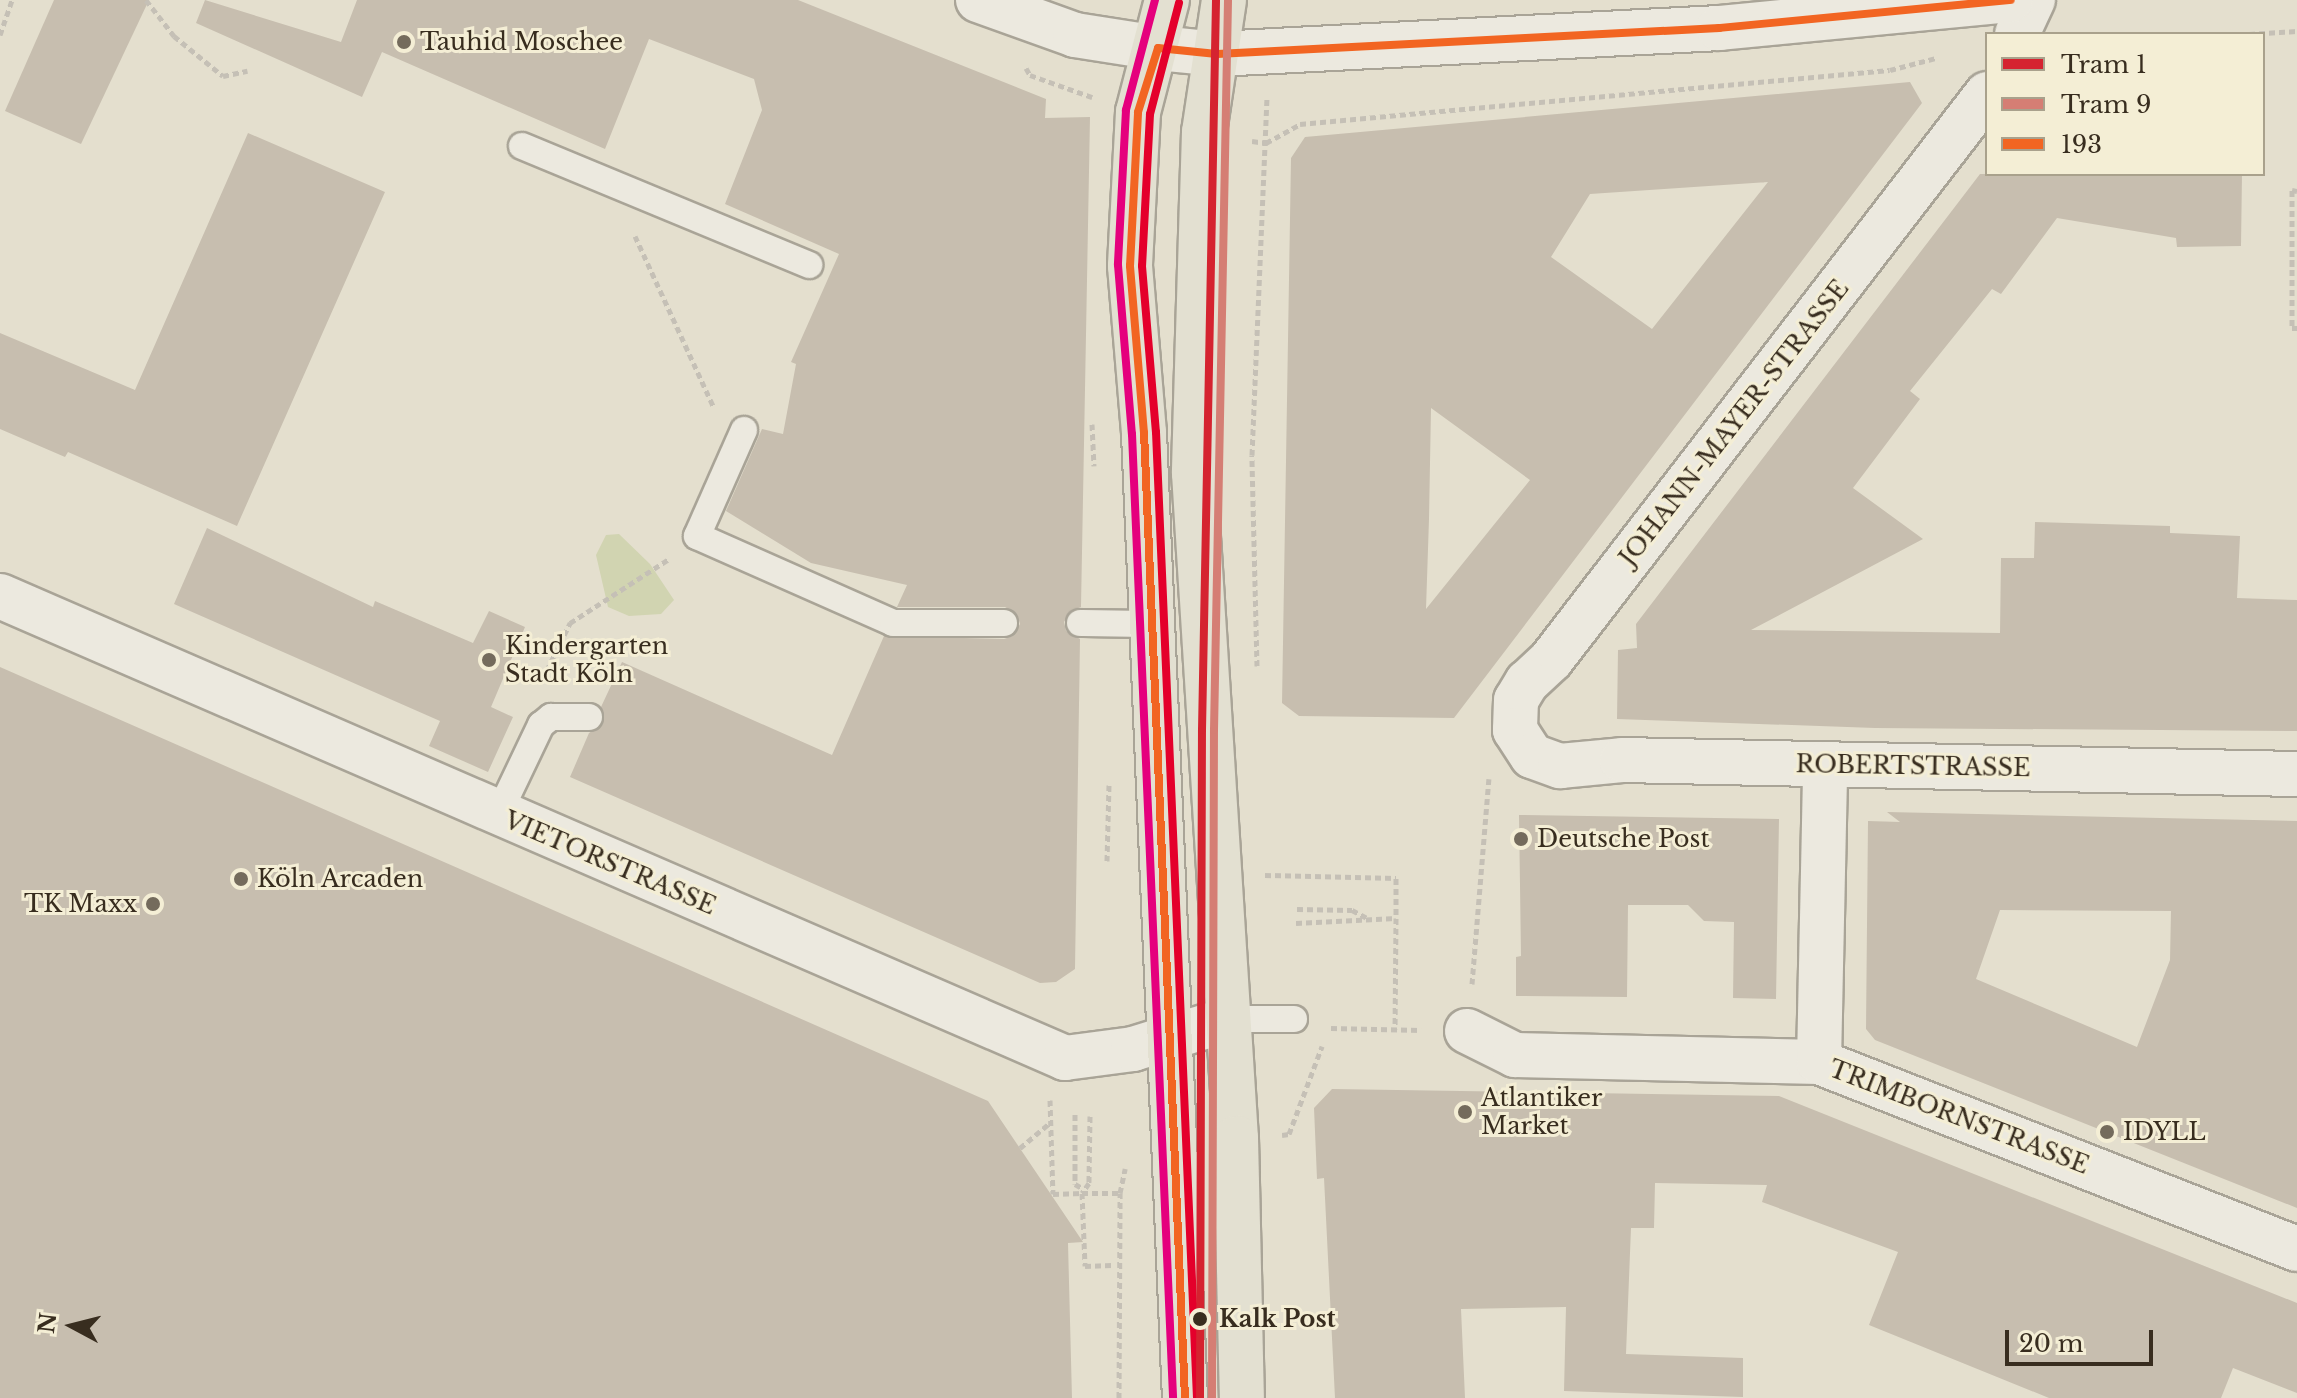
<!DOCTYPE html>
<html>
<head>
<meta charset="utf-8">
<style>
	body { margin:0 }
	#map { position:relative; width:2297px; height:1398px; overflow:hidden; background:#e4dfce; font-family:"Libre Baskerville",serif }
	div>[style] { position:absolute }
	.green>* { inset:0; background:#d1d4b1 }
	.building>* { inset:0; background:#c7beaf }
	.path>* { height:5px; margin-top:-2.5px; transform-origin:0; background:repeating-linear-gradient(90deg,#c5c0b6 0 6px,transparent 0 10px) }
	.roads { filter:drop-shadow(2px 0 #a9a497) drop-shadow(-2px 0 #a9a497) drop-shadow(0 2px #a9a497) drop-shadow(0 -2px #a9a497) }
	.service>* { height:26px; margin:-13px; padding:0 13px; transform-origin:13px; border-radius:13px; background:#ece9df }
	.minor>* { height:44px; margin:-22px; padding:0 22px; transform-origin:22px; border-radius:22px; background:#ece9df }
	.tertiary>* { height:44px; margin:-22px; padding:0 22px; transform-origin:22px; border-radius:22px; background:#ece9df }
	.primary>* { height:44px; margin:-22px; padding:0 22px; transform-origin:22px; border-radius:22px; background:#e3e0d1 }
	.bus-1>* { height:8px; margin:-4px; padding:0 4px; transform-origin:4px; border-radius:4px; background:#f26522 }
	.bus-2>* { height:8px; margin:-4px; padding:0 4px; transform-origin:4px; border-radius:4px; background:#e5007d }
	.bus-3>* { height:8px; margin:-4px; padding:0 4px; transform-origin:4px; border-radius:4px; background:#e4002b }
	.tram-1>* { height:8px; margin:-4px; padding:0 4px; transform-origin:4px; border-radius:4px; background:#d52330 }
	.tram-2>* { height:8px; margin:-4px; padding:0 4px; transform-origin:4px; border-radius:4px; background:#d57e74 }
	.dots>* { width:22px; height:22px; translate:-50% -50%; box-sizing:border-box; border:4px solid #f4eed5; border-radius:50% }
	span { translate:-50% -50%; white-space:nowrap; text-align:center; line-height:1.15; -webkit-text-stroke:6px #f4eed5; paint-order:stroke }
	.poi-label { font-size:24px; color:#382d1f }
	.left { translate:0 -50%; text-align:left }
	.right { translate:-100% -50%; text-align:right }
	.street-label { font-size:24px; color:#382d1f }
	.stop-label { font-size:24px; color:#382d1f; font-weight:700 }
	.legend { position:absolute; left:1985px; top:32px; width:280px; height:144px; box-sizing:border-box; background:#f4eed5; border:2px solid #a9a18c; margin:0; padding:10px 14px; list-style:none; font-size:24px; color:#382d1f }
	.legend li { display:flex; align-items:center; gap:16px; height:40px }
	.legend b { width:40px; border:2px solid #a9a18c }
	.north { position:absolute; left:32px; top:1286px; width:80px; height:80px; -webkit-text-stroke:6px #f4eed5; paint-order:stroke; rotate:277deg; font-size:22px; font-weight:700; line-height:32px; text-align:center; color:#382d1f }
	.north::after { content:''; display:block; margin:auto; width:28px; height:36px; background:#382d1f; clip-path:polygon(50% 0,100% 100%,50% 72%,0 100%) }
	.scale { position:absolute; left:2005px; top:1330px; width:148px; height:36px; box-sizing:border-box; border:4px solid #382d1f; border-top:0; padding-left:10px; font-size:24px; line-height:28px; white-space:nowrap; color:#382d1f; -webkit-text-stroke:6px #f4eed5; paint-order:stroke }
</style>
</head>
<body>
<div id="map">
	<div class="green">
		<div style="clip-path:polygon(619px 534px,650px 564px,674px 600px,661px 614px,629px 616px,608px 607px,596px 555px,606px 535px)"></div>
	</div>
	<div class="building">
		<div style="clip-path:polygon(54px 0,149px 0,81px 144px,5px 111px)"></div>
		<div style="clip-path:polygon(205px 0,341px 42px,357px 0,798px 0,1046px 99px,1045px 118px,1090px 117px,1081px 607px,1072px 610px,1064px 622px,1066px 631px,1080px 639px,1075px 969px,1056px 982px,1040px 983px,570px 777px,589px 733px,603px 724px,601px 707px,622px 662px,832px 755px,884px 636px,1004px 639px,1013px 636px,1020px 624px,1017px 614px,1005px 607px,897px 607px,907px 585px,811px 563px,726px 511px,762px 429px,783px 434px,796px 364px,791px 362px,839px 254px,725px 204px,762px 110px,754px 79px,649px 39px,605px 149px,382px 52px,362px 97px,196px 23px)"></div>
		<div style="clip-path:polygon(evenodd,1910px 82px,1922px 103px,1454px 718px,1299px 716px,1282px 703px,1291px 158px,1305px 137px,1910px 82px,1768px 182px,1652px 329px,1551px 257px,1590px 194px,1768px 182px,1910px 82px,1431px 408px,1530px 480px,1426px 609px,1429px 519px,1431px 408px)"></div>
		<div style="clip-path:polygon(248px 133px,385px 192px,237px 526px,68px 452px,65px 457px,0 429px,0 333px,135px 390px)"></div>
		<div style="clip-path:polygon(1980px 174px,2242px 174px,2241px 246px,2177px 247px,2176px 238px,2057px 218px,2001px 294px,1992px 289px,1910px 391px,1920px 399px,1853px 488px,1923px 539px,1751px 630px,2000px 633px,2001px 558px,2034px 558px,2035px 522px,2170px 526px,2170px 533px,2240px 536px,2237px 598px,2297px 600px,2297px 731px,1875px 728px,1617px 719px,1618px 650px,1637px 648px,1636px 624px)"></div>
		<div style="clip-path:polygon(207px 528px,373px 607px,375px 601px,473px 643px,489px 611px,525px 627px,491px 707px,513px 717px,488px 772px,429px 746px,440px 721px,174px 604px)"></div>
		<div style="clip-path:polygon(0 667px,988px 1101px,1083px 1242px,1068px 1243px,1072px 1398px,0 1398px)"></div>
		<div style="clip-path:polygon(evenodd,1887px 812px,2297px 821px,2297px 1208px,1875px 1040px,1866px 1029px,1868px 821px,1900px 822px,1887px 812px,2000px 910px,2171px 911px,2170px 960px,2137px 1047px,1976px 979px,2000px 910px)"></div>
		<div style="clip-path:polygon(1519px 815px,1779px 819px,1776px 999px,1733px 998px,1734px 922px,1704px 921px,1688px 905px,1628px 905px,1627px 997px,1516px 996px,1516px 957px,1521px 956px)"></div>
		<div style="clip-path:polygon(1332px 1089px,1779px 1096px,2297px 1303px,2297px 1393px,2233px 1368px,2221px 1398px,2049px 1398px,1869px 1325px,1898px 1252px,1762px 1202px,1767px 1185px,1655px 1183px,1654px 1228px,1631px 1228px,1626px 1354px,1743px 1358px,1743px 1397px,1564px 1391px,1566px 1307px,1461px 1309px,1465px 1398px,1335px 1398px,1324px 1178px,1317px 1179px,1314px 1108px)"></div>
	</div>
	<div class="path">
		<div style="left:146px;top:0;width:46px;rotate:52.1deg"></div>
		<div style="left:174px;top:36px;width:63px;rotate:39.2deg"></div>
		<div style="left:223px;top:76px;width:25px;rotate:-12deg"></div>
		<div style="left:2249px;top:34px;width:48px;rotate:-3.6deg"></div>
		<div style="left:0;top:35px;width:37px;rotate:-71deg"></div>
		<div style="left:1026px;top:68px;width:8px;rotate:60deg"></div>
		<div style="left:1030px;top:75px;width:66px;rotate:19.5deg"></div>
		<div style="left:1252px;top:141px;width:14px;rotate:8deg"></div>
		<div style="left:1266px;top:143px;width:39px;rotate:-29deg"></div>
		<div style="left:1300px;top:124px;width:592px;rotate:-5.23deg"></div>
		<div style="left:1890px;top:70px;width:48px;rotate:-14.6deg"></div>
		<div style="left:2297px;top:191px;width:5px;rotate:-169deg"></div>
		<div style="left:2292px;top:190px;width:138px;rotate:90deg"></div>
		<div style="left:2292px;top:328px;width:5px"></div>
		<div style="left:635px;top:236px;width:189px;rotate:65.3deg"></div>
		<div style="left:1092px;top:424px;width:42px;rotate:87.3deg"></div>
		<div style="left:1257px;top:666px;width:211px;rotate:-91.4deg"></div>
		<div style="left:1252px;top:455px;width:358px;rotate:-87.6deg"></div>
		<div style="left:542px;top:680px;width:64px;rotate:-63.8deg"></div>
		<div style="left:570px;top:623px;width:118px;rotate:-32.9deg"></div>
		<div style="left:1107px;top:861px;width:76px;rotate:-88.5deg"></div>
		<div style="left:1265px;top:875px;width:131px;rotate:1.3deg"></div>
		<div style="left:1396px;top:878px;width:40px;rotate:90deg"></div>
		<div style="left:1297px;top:909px;width:55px;rotate:1deg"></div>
		<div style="left:1352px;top:910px;width:17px;rotate:28deg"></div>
		<div style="left:1296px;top:923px;width:100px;rotate:-2.9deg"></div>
		<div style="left:1396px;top:918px;width:111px;rotate:90.5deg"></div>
		<div style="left:1472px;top:984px;width:206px;rotate:-85.3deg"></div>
		<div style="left:1331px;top:1028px;width:90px;rotate:1.3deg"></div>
		<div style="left:1050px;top:1100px;width:94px;rotate:88.2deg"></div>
		<div style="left:1053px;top:1194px;width:29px;rotate:-2deg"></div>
		<div style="left:1082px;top:1193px;width:73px;rotate:87.6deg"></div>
		<div style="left:1085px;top:1266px;width:27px;rotate:-2deg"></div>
		<div style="left:1075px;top:1114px;width:70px;rotate:90deg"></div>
		<div style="left:1075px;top:1184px;width:8px;rotate:30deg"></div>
		<div style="left:1090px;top:1116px;width:67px;rotate:90.9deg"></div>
		<div style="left:1089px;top:1183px;width:12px;rotate:125deg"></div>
		<div style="left:1082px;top:1193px;width:38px"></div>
		<div style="left:1282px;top:1135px;width:7px;rotate:-8deg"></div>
		<div style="left:1289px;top:1134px;width:94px;rotate:-69.4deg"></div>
		<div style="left:1020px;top:1148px;width:39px;rotate:-40deg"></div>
		<div style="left:1119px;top:1398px;width:205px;rotate:-89.7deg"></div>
		<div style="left:1120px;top:1193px;width:25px;rotate:-78deg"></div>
	</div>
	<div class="roads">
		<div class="service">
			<div style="left:522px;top:146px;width:311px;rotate:22.5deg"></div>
			<div style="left:744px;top:430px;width:116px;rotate:113.9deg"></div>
			<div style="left:697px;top:536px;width:214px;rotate:23.9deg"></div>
			<div style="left:893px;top:623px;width:111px"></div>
			<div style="left:1080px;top:623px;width:70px;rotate:0.8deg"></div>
			<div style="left:498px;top:815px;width:100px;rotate:-64.5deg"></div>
			<div style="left:541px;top:725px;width:13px;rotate:-39deg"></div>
			<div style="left:551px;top:717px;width:38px"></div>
			<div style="left:1230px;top:1019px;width:64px"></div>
		</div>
		<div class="minor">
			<div style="left:978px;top:0;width:103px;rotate:19.8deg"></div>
			<div style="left:1075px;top:35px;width:84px;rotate:8.9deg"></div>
			<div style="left:2017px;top:34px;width:38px;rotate:-65deg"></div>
			<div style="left:1987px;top:94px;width:714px;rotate:127.61deg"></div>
			<div style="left:1551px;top:660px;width:33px;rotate:137deg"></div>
			<div style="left:1527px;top:682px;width:21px;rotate:121deg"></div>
			<div style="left:1516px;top:700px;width:30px;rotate:92deg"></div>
			<div style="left:1515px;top:730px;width:31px;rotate:57deg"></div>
			<div style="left:1532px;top:756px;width:30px;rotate:20deg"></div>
			<div style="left:1560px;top:766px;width:62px;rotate:-5.5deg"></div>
			<div style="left:1622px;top:760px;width:675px;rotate:1.19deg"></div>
			<div style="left:0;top:596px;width:1161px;rotate:23.45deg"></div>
			<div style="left:1065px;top:1058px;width:69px;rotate:-7.5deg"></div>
			<div style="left:1133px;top:1049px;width:102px;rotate:-17.2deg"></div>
			<div style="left:1467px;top:1031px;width:54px;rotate:26.6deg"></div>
			<div style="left:1515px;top:1055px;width:304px;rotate:1.3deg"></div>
			<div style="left:1819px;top:1062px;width:513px;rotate:21.37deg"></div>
			<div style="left:1819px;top:1062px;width:297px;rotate:-88.8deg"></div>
		</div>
		<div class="tertiary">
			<div style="left:1158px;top:48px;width:59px;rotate:5.8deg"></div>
			<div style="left:1217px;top:54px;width:503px;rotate:-2.96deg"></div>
			<div style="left:1719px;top:28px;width:293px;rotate:-5.5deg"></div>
		</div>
		<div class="primary">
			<div style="left:1167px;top:0;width:116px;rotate:104.5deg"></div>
			<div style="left:1138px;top:112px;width:154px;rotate:93deg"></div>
			<div style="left:1130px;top:266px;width:168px;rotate:85.2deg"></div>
			<div style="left:1144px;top:433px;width:966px;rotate:87.57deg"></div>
			<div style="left:1224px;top:0;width:134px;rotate:98.6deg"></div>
			<div style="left:1204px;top:132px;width:341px;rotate:91.7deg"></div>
			<div style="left:1194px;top:473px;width:666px;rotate:86.39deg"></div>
			<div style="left:1236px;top:1138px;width:260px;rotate:88.7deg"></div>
		</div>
	</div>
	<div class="bus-1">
		<div style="left:1185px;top:1398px;width:966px;rotate:-92.43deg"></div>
		<div style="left:1144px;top:433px;width:168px;rotate:-94.8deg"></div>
		<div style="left:1130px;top:266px;width:154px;rotate:-87deg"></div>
		<div style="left:1138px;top:112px;width:67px;rotate:-72.6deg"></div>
		<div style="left:1158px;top:48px;width:59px;rotate:5.8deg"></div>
		<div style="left:1217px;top:54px;width:503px;rotate:-2.96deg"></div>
		<div style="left:1719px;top:28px;width:293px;rotate:-5.5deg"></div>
	</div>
	<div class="bus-2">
		<div style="left:1155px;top:0;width:114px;rotate:104.8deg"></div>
		<div style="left:1126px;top:110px;width:155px;rotate:93deg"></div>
		<div style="left:1118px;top:265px;width:170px;rotate:85.3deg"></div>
		<div style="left:1132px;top:434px;width:965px;rotate:87.56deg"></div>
	</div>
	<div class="bus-3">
		<div style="left:1179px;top:3px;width:115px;rotate:104.6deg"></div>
		<div style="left:1150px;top:114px;width:152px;rotate:93deg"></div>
		<div style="left:1142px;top:266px;width:167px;rotate:85.2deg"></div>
		<div style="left:1156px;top:432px;width:966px;rotate:87.57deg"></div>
	</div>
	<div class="tram-1">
		<div style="left:1200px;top:1398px;width:668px;rotate:-89.83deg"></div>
		<div style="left:1202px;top:730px;width:730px;rotate:-88.9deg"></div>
	</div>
	<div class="tram-2">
		<div style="left:1212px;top:1398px;width:668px;rotate:-89.83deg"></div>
		<div style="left:1214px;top:730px;width:730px;rotate:-88.9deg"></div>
	</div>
	<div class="dots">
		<div style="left:404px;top:42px;background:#746b5c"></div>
		<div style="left:489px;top:660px;background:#746b5c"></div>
		<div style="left:1521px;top:839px;background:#746b5c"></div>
		<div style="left:241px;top:879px;background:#746b5c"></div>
		<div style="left:153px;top:904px;background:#746b5c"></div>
		<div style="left:1465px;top:1112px;background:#746b5c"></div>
		<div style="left:2107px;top:1132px;background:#746b5c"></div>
		<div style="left:1200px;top:1319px;background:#382d1f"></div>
	</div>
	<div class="poi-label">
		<span class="left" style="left:420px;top:42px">Tauhid Moschee</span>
		<span class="left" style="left:505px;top:660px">Kindergarten<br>Stadt Köln</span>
		<span class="left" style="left:1537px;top:839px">Deutsche Post</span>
		<span class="left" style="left:257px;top:879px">Köln Arcaden</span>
		<span class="right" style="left:137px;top:904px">TK Maxx</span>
		<span class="left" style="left:1481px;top:1112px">Atlantiker<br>Market</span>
		<span class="left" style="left:2123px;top:1132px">IDYLL</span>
	</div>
	<div class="street-label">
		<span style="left:1734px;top:423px;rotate:-52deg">JOHANN-MAYER-STRASSE</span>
		<span style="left:1913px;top:766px;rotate:1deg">ROBERTSTRASSE</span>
		<span style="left:610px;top:863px;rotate:23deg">VIETORSTRASSE</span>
		<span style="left:1959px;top:1117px;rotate:21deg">TRIMBORNSTRASSE</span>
	</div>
	<div class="stop-label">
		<span class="left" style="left:1219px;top:1319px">Kalk Post</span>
	</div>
	<ul class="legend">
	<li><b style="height:10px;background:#d52330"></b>Tram 1</li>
	<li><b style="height:10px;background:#d57e74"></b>Tram 9</li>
	<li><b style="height:10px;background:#f26522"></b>193</li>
	</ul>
	<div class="north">N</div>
	<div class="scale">20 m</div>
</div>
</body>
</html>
